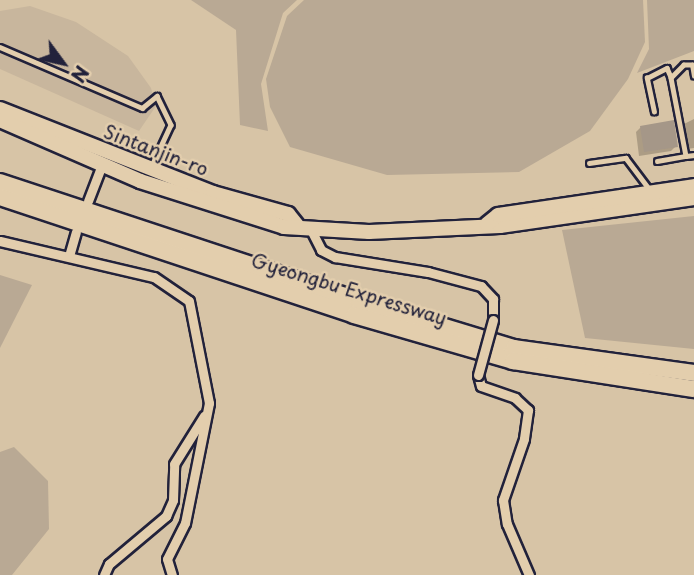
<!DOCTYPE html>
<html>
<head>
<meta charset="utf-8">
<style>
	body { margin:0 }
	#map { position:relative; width:694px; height:575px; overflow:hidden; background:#d7c4a6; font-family:"Playpen Sans",sans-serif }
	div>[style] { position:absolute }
	.built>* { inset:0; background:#c8b69d }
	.green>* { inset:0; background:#b9a994 }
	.shadow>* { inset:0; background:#0003 }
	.building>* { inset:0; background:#a59788 }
	.roads { filter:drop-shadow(2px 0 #22223b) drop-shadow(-2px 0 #22223b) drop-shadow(0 2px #22223b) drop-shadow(0 -2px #22223b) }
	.lane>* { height:4.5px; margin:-2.25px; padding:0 2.25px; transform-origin:2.25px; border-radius:2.25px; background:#e3cead }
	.street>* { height:9px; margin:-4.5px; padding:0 4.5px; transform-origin:4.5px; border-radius:4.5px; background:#e3cead }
	.primary>* { height:14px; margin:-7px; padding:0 7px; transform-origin:7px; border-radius:7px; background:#e3cead }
	.highway>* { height:16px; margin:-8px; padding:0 8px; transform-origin:8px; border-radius:8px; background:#e3cead }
	.bridges { filter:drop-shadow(2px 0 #22223b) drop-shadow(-2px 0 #22223b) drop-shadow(0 2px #22223b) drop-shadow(0 -2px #22223b) }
	.street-bridge>* { height:9px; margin:-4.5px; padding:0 4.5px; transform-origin:4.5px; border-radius:4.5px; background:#e3cead }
	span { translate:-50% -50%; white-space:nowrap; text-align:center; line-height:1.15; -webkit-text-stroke:5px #e3cead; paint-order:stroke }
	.street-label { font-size:19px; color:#22223b }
	.north { position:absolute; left:28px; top:28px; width:70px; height:70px; -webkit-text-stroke:5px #e3cead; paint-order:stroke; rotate:123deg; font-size:19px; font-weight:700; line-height:28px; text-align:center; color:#22223b }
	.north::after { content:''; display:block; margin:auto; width:24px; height:32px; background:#22223b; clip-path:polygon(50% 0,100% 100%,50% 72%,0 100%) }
</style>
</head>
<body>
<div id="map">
	<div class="built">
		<div style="clip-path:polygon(30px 6px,76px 22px,128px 56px,151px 88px,156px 106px,139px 131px,0 69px,0 11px)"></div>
	</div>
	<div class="green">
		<div style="clip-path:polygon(191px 0,297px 0,283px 13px,261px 84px,268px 131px,240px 125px,236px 30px)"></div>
		<div style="clip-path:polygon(304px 0,643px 0,645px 42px,628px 79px,590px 131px,519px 172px,387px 175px,290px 147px,270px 107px,266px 79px,287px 16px)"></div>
		<div style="clip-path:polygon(647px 0,694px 0,694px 51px,637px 73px,649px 49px)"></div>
		<div style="clip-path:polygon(694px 216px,694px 349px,585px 338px,562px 230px)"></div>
		<div style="clip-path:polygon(0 275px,32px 285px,0 348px)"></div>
		<div style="clip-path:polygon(14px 447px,48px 481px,49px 529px,12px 575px,0 575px,0 452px)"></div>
	</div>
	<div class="shadow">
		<div style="clip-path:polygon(694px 119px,694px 148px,687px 149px,682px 125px)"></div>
		<div style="clip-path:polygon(641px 127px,676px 146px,671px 151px,639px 156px,636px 132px)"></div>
	</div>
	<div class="building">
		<div style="clip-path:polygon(674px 120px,678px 147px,644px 152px,640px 126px)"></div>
	</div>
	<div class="roads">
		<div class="lane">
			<div style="left:0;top:47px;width:155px;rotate:23.2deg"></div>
			<div style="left:142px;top:108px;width:19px;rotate:-39deg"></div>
			<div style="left:157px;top:96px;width:32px;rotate:64deg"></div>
			<div style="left:171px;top:125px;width:45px;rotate:114.9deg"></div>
			<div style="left:694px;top:76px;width:11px;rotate:-100deg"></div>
			<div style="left:692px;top:65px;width:8px;rotate:180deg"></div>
			<div style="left:684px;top:65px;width:18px;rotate:135deg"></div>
			<div style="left:671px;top:78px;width:79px;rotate:79.1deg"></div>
			<div style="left:686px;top:156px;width:8px;rotate:-7deg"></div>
			<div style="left:654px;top:112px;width:35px;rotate:-102deg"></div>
			<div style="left:647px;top:78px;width:22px;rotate:-27deg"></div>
			<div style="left:667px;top:68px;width:10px;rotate:66deg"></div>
			<div style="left:657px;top:161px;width:29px;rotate:-10deg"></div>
			<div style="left:589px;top:163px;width:37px;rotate:-8deg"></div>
			<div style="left:626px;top:158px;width:39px;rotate:53deg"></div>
		</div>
		<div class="street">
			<div style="left:88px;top:201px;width:39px;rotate:-69deg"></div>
			<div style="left:309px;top:226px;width:27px;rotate:63deg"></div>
			<div style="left:321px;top:250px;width:16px;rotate:27deg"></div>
			<div style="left:335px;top:257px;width:94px;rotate:9.2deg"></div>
			<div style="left:428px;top:272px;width:55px;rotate:14.8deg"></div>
			<div style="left:481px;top:286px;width:18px;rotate:47deg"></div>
			<div style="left:493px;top:299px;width:21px;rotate:90deg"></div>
			<div style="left:0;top:241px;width:158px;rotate:13.2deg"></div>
			<div style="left:154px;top:277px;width:42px;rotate:34.4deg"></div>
			<div style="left:189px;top:301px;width:104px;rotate:78.9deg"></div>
			<div style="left:209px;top:403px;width:122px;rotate:101.3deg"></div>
			<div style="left:185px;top:523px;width:40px;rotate:116.6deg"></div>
			<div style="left:167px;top:559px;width:17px;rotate:73deg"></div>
			<div style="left:69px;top:256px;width:25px;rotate:-74deg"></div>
			<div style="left:478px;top:375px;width:11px;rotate:75deg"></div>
			<div style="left:481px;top:386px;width:36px;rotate:19deg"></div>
			<div style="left:515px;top:398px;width:18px;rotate:43deg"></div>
			<div style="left:528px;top:410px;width:29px;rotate:98deg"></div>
			<div style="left:524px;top:439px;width:65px;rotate:109deg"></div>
			<div style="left:503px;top:500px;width:24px;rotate:81deg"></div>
			<div style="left:507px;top:524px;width:56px;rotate:66.7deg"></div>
			<div style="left:104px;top:575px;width:12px;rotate:-66deg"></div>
			<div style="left:109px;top:564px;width:75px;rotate:-40.1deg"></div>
			<div style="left:166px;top:516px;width:17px;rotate:-66deg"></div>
			<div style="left:173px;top:500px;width:36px;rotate:-88deg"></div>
			<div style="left:174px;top:464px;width:57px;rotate:-58deg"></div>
		</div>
		<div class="primary">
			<div style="left:0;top:109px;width:229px;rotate:21.5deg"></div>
			<div style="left:213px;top:193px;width:78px;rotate:15.6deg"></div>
			<div style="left:288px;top:214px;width:14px;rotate:51deg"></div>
			<div style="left:0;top:120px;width:153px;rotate:23.5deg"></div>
			<div style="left:140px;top:181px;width:151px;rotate:17.7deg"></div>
			<div style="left:284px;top:227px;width:85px;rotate:3.4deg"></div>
			<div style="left:369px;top:232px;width:131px;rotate:-2.6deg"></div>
			<div style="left:500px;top:226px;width:196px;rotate:-8.2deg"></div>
			<div style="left:487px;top:224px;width:14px;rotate:-39deg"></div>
			<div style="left:498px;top:215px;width:198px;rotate:-8.4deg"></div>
		</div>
		<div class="highway">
			<div style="left:0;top:182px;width:378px;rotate:18.3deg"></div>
			<div style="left:359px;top:301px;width:162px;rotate:16.9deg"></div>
			<div style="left:514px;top:348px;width:182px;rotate:7.9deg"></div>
			<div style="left:0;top:197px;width:373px;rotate:18.4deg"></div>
			<div style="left:354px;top:315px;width:166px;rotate:16.1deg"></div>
			<div style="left:513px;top:361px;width:183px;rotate:8.8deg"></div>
		</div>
	</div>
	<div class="bridges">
		<div class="street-bridge">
			<div style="left:478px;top:375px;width:57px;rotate:-74.7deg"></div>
		</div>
	</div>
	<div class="street-label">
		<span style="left:156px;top:150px;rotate:21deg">Sintanjin-ro</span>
		<span style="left:349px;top:289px;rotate:17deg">Gyeongbu Expressway</span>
	</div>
	<div class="north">N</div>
</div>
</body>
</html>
